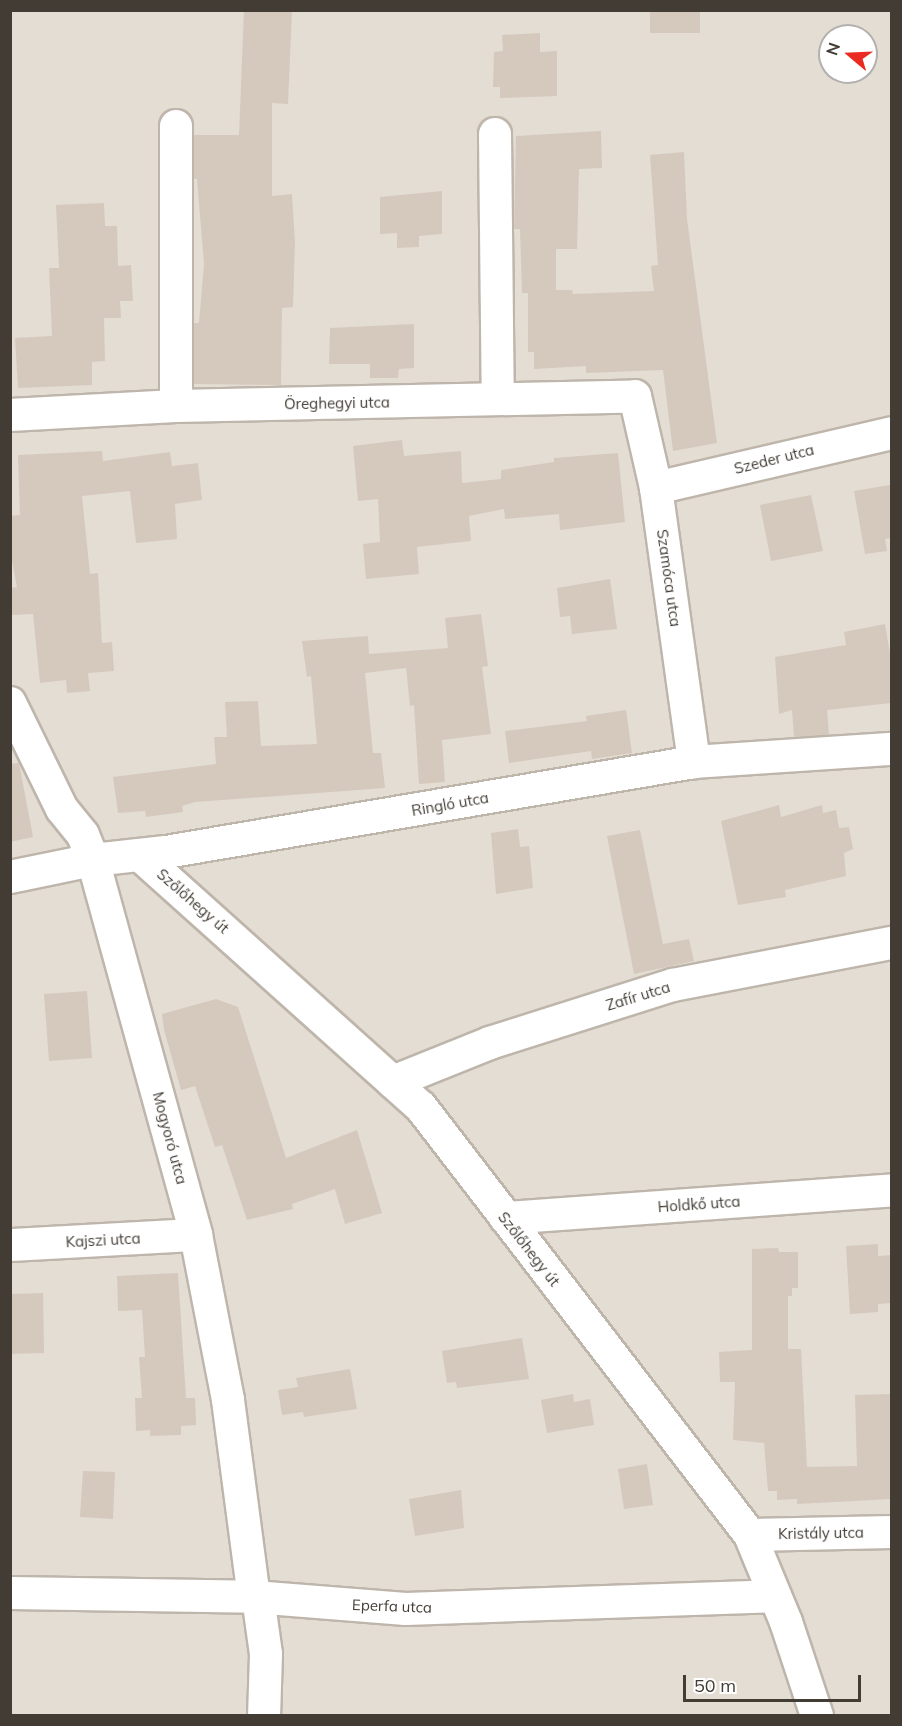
<!DOCTYPE html>
<html>
<head>
<meta charset="utf-8">
<style>
	body { margin:0 }
	#map { position:relative; width:902px; height:1726px; overflow:hidden; background:#f1ece4; font-family:Mulish,sans-serif }
	div>[style] { position:absolute }
	.residential>* { inset:0; background:#e4ddd3 }
	.building>* { inset:0; background:#d5c9bd }
	.roads { filter:drop-shadow(2px 0 #beb5ab) drop-shadow(-2px 0 #beb5ab) drop-shadow(0 2px #beb5ab) drop-shadow(0 -2px #beb5ab) }
	.minor>* { height:32px; margin:-16px; padding:0 16px; transform-origin:16px; border-radius:16px; background:#fff }
	span { translate:-50% -50%; white-space:nowrap; text-align:center; line-height:1.15; -webkit-text-stroke:4.5px #fff; paint-order:stroke }
	.street-label { font-size:15px; color:#423c35 }
	.frame { position:absolute; inset:0; border:12px solid #423c35; pointer-events:none }
	.north { position:absolute; left:818px; top:24px; width:60px; height:60px; box-sizing:border-box; background:#fff; border:2px solid #b3b1ae; border-radius:50%; rotate:289deg; font-size:16px; font-weight:700; line-height:24px; text-align:center; color:#423c35 }
	.north::after { content:''; display:block; margin:auto; width:21px; height:27px; background:#eb2b21; clip-path:polygon(50% 0,100% 100%,50% 72%,0 100%) }
	.scale { position:absolute; left:683px; top:1675px; width:178px; height:27px; box-sizing:border-box; border:3px solid #423c35; border-top:0; padding-left:8px; font-size:18px; line-height:21px; white-space:nowrap; color:#423c35; -webkit-text-stroke:4px #fff; paint-order:stroke }
</style>
</head>
<body>
<div id="map">
	<div class="residential">
		<div style="clip-path:polygon(evenodd,11px 11px,891px 11px,891px 1715px,11px 1715px,11px 11px,830px 36px,866px 36px,866px 72px,830px 72px,830px 36px)"></div>
	</div>
	<div class="building">
		<div style="clip-path:polygon(244px 10px,292px 10px,288px 104px,272px 103px,272px 196px,292px 194px,295px 242px,293px 307px,282px 308px,281px 385px,194px 384px,194px 323px,199px 323px,204px 264px,197px 179px,194px 179px,194px 135px,239px 135px)"></div>
		<div style="clip-path:polygon(650px 10px,700px 10px,700px 33px,650px 33px)"></div>
		<div style="clip-path:polygon(540px 33px,540px 52px,557px 51px,557px 96px,500px 98px,500px 87px,493px 87px,494px 52px,503px 51px,502px 35px)"></div>
		<div style="clip-path:polygon(601px 131px,602px 168px,579px 169px,577px 249px,556px 249px,556px 290px,572px 290px,573px 294px,654px 291px,651px 266px,658px 265px,650px 155px,684px 152px,687px 219px,717px 443px,673px 451px,663px 370px,586px 373px,586px 366px,534px 369px,534px 352px,528px 352px,528px 293px,522px 293px,520px 229px,514px 229px,516px 136px)"></div>
		<div style="clip-path:polygon(442px 191px,442px 234px,419px 236px,419px 247px,397px 248px,397px 233px,380px 234px,380px 197px)"></div>
		<div style="clip-path:polygon(104px 203px,105px 226px,117px 226px,118px 266px,131px 265px,133px 301px,120px 301px,121px 318px,104px 318px,105px 361px,92px 362px,92px 385px,18px 388px,15px 338px,52px 336px,49px 268px,59px 268px,56px 205px)"></div>
		<div style="clip-path:polygon(414px 324px,414px 368px,399px 369px,398px 378px,370px 378px,370px 364px,329px 364px,330px 328px)"></div>
		<div style="clip-path:polygon(402px 440px,404px 456px,461px 451px,462px 483px,501px 479px,501px 470px,554px 462px,554px 458px,618px 453px,625px 522px,560px 530px,559px 514px,505px 519px,504px 509px,469px 516px,471px 541px,417px 547px,419px 574px,366px 579px,363px 544px,380px 542px,378px 499px,358px 501px,353px 446px)"></div>
		<div style="clip-path:polygon(102px 451px,103px 461px,170px 452px,172px 466px,198px 463px,202px 500px,175px 504px,177px 539px,136px 543px,130px 491px,82px 496px,90px 574px,98px 573px,102px 643px,112px 642px,114px 671px,88px 673px,90px 691px,67px 693px,66px 680px,40px 683px,33px 614px,12px 615px,10px 588px,17px 587px,10px 550px,10px 516px,20px 515px,18px 455px)"></div>
		<div style="clip-path:polygon(890px 485px,891px 538px,885px 539px,887px 551px,865px 554px,854px 491px)"></div>
		<div style="clip-path:polygon(811px 495px,823px 551px,771px 561px,760px 505px)"></div>
		<div style="clip-path:polygon(610px 579px,617px 629px,572px 634px,570px 616px,560px 617px,557px 588px)"></div>
		<div style="clip-path:polygon(481px 614px,488px 666px,482px 667px,491px 734px,442px 740px,445px 782px,419px 784px,414px 705px,410px 706px,406px 668px,365px 673px,373px 753px,381px 753px,385px 788px,195px 802px,182px 806px,183px 812px,146px 817px,145px 811px,118px 813px,113px 777px,216px 764px,214px 737px,227px 737px,225px 702px,258px 701px,261px 746px,317px 744px,311px 676px,307px 677px,302px 641px,368px 636px,369px 654px,448px 648px,445px 618px)"></div>
		<div style="clip-path:polygon(885px 624px,891px 660px,891px 703px,827px 710px,829px 735px,794px 737px,792px 710px,779px 714px,775px 657px,846px 645px,844px 632px)"></div>
		<div style="clip-path:polygon(626px 710px,632px 753px,592px 759px,591px 751px,509px 763px,505px 731px,587px 721px,586px 716px)"></div>
		<div style="clip-path:polygon(19px 763px,33px 837px,10px 842px,10px 764px)"></div>
		<div style="clip-path:polygon(779px 805px,781px 817px,822px 805px,823px 813px,836px 810px,839px 828px,849px 827px,853px 849px,844px 853px,846px 876px,785px 890px,786px 897px,738px 905px,721px 821px)"></div>
		<div style="clip-path:polygon(518px 829px,520px 847px,529px 846px,533px 888px,496px 894px,491px 833px)"></div>
		<div style="clip-path:polygon(640px 830px,663px 944px,689px 939px,694px 961px,634px 974px,607px 836px)"></div>
		<div style="clip-path:polygon(87px 991px,92px 1058px,49px 1061px,44px 994px)"></div>
		<div style="clip-path:polygon(216px 999px,238px 1007px,286px 1158px,357px 1130px,382px 1213px,345px 1224px,335px 1189px,292px 1204px,293px 1209px,247px 1220px,222px 1145px,215px 1147px,195px 1086px,181px 1090px,164px 1030px,162px 1014px)"></div>
		<div style="clip-path:polygon(878px 1244px,878px 1256px,891px 1255px,891px 1303px,878px 1304px,878px 1312px,850px 1314px,846px 1246px)"></div>
		<div style="clip-path:polygon(778px 1248px,779px 1252px,798px 1252px,798px 1288px,792px 1288px,792px 1296px,788px 1296px,788px 1349px,801px 1349px,807px 1467px,857px 1466px,855px 1395px,891px 1394px,891px 1499px,797px 1504px,797px 1499px,777px 1500px,777px 1491px,768px 1491px,764px 1443px,733px 1440px,735px 1382px,720px 1382px,719px 1352px,752px 1350px,752px 1249px)"></div>
		<div style="clip-path:polygon(178px 1273px,186px 1398px,195px 1398px,196px 1425px,181px 1426px,181px 1435px,150px 1436px,150px 1430px,136px 1431px,135px 1398px,142px 1398px,139px 1357px,145px 1357px,142px 1310px,118px 1311px,117px 1276px)"></div>
		<div style="clip-path:polygon(43px 1293px,44px 1353px,10px 1354px,10px 1294px)"></div>
		<div style="clip-path:polygon(522px 1338px,529px 1379px,457px 1388px,456px 1382px,447px 1383px,442px 1351px)"></div>
		<div style="clip-path:polygon(350px 1369px,357px 1409px,304px 1417px,303px 1412px,282px 1415px,278px 1390px,298px 1387px,296px 1378px)"></div>
		<div style="clip-path:polygon(573px 1394px,574px 1402px,590px 1399px,594px 1425px,547px 1433px,541px 1400px)"></div>
		<div style="clip-path:polygon(647px 1464px,653px 1505px,624px 1509px,618px 1469px)"></div>
		<div style="clip-path:polygon(83px 1471px,115px 1472px,113px 1519px,80px 1517px)"></div>
		<div style="clip-path:polygon(461px 1490px,464px 1528px,415px 1536px,409px 1499px)"></div>
	</div>
	<div class="roads">
		<div class="minor">
			<div style="left:495px;top:134px;width:265px;rotate:89.4deg"></div>
			<div style="left:176px;top:406px;width:280px;rotate:-90deg"></div>
			<div style="left:10px;top:415px;width:166px;rotate:-3.1deg"></div>
			<div style="left:176px;top:406px;width:459px;rotate:-1.2deg"></div>
			<div style="left:635px;top:396px;width:94px;rotate:77.1deg"></div>
			<div style="left:656px;top:488px;width:277px;rotate:82.1deg"></div>
			<div style="left:656px;top:488px;width:242px;rotate:-13.1deg"></div>
			<div style="left:10px;top:703px;width:118px;rotate:63.9deg"></div>
			<div style="left:62px;top:809px;width:33px;rotate:51deg"></div>
			<div style="left:83px;top:835px;width:27px;rotate:68deg"></div>
			<div style="left:93px;top:860px;width:389px;rotate:74.6deg"></div>
			<div style="left:196px;top:1235px;width:168px;rotate:79deg"></div>
			<div style="left:228px;top:1400px;width:199px;rotate:82.5deg"></div>
			<div style="left:141px;top:856px;width:376px;rotate:41.9deg"></div>
			<div style="left:421px;top:1107px;width:540px;rotate:52.45deg"></div>
			<div style="left:750px;top:1535px;width:94px;rotate:67.5deg"></div>
			<div style="left:786px;top:1622px;width:99px;rotate:71.7deg"></div>
			<div style="left:10px;top:877px;width:85px;rotate:-11.6deg"></div>
			<div style="left:93px;top:860px;width:73px;rotate:-6.3deg"></div>
			<div style="left:166px;top:852px;width:536px;rotate:-9.67deg"></div>
			<div style="left:694px;top:762px;width:198px;rotate:-3.8deg"></div>
			<div style="left:393px;top:1082px;width:105px;rotate:-21.9deg"></div>
			<div style="left:490px;top:1043px;width:192px;rotate:-17.6deg"></div>
			<div style="left:673px;top:985px;width:223px;rotate:-10.9deg"></div>
			<div style="left:506px;top:1218px;width:387px;rotate:-4.1deg"></div>
			<div style="left:10px;top:1245px;width:186px;rotate:-3.1deg"></div>
			<div style="left:750px;top:1535px;width:142px;rotate:-1.2deg"></div>
			<div style="left:10px;top:1593px;width:244px;rotate:0.9deg"></div>
			<div style="left:254px;top:1597px;width:152px;rotate:4.5deg"></div>
			<div style="left:406px;top:1609px;width:367px;rotate:-2deg"></div>
			<div style="left:258px;top:1597px;width:58px;rotate:82deg"></div>
			<div style="left:266px;top:1654px;width:62px;rotate:91.8deg"></div>
		</div>
	</div>
	<div class="street-label">
		<span style="left:337px;top:403px;rotate:-1deg">Öreghegyi utca</span>
		<span style="left:774px;top:459px;rotate:-14deg">Szeder utca</span>
		<span style="left:669px;top:578px;rotate:82deg">Szamóca utca</span>
		<span style="left:450px;top:804px;rotate:-10deg">Ringló utca</span>
		<span style="left:193px;top:901px;rotate:41deg">Szőlőhegy út</span>
		<span style="left:638px;top:996px;rotate:-17deg">Zafír utca</span>
		<span style="left:170px;top:1138px;rotate:75deg">Mogyoró utca</span>
		<span style="left:699px;top:1204px;rotate:-4deg">Holdkő utca</span>
		<span style="left:103px;top:1240px;rotate:-3deg">Kajszi utca</span>
		<span style="left:529px;top:1249px;rotate:52deg">Szőlőhegy út</span>
		<span style="left:821px;top:1533px;rotate:-1deg">Kristály utca</span>
		<span style="left:392px;top:1606px;rotate:2deg">Eperfa utca</span>
	</div>
	<div class="frame"></div>
	<div class="north">N</div>
	<div class="scale">50 m</div>
</div>
</body>
</html>
